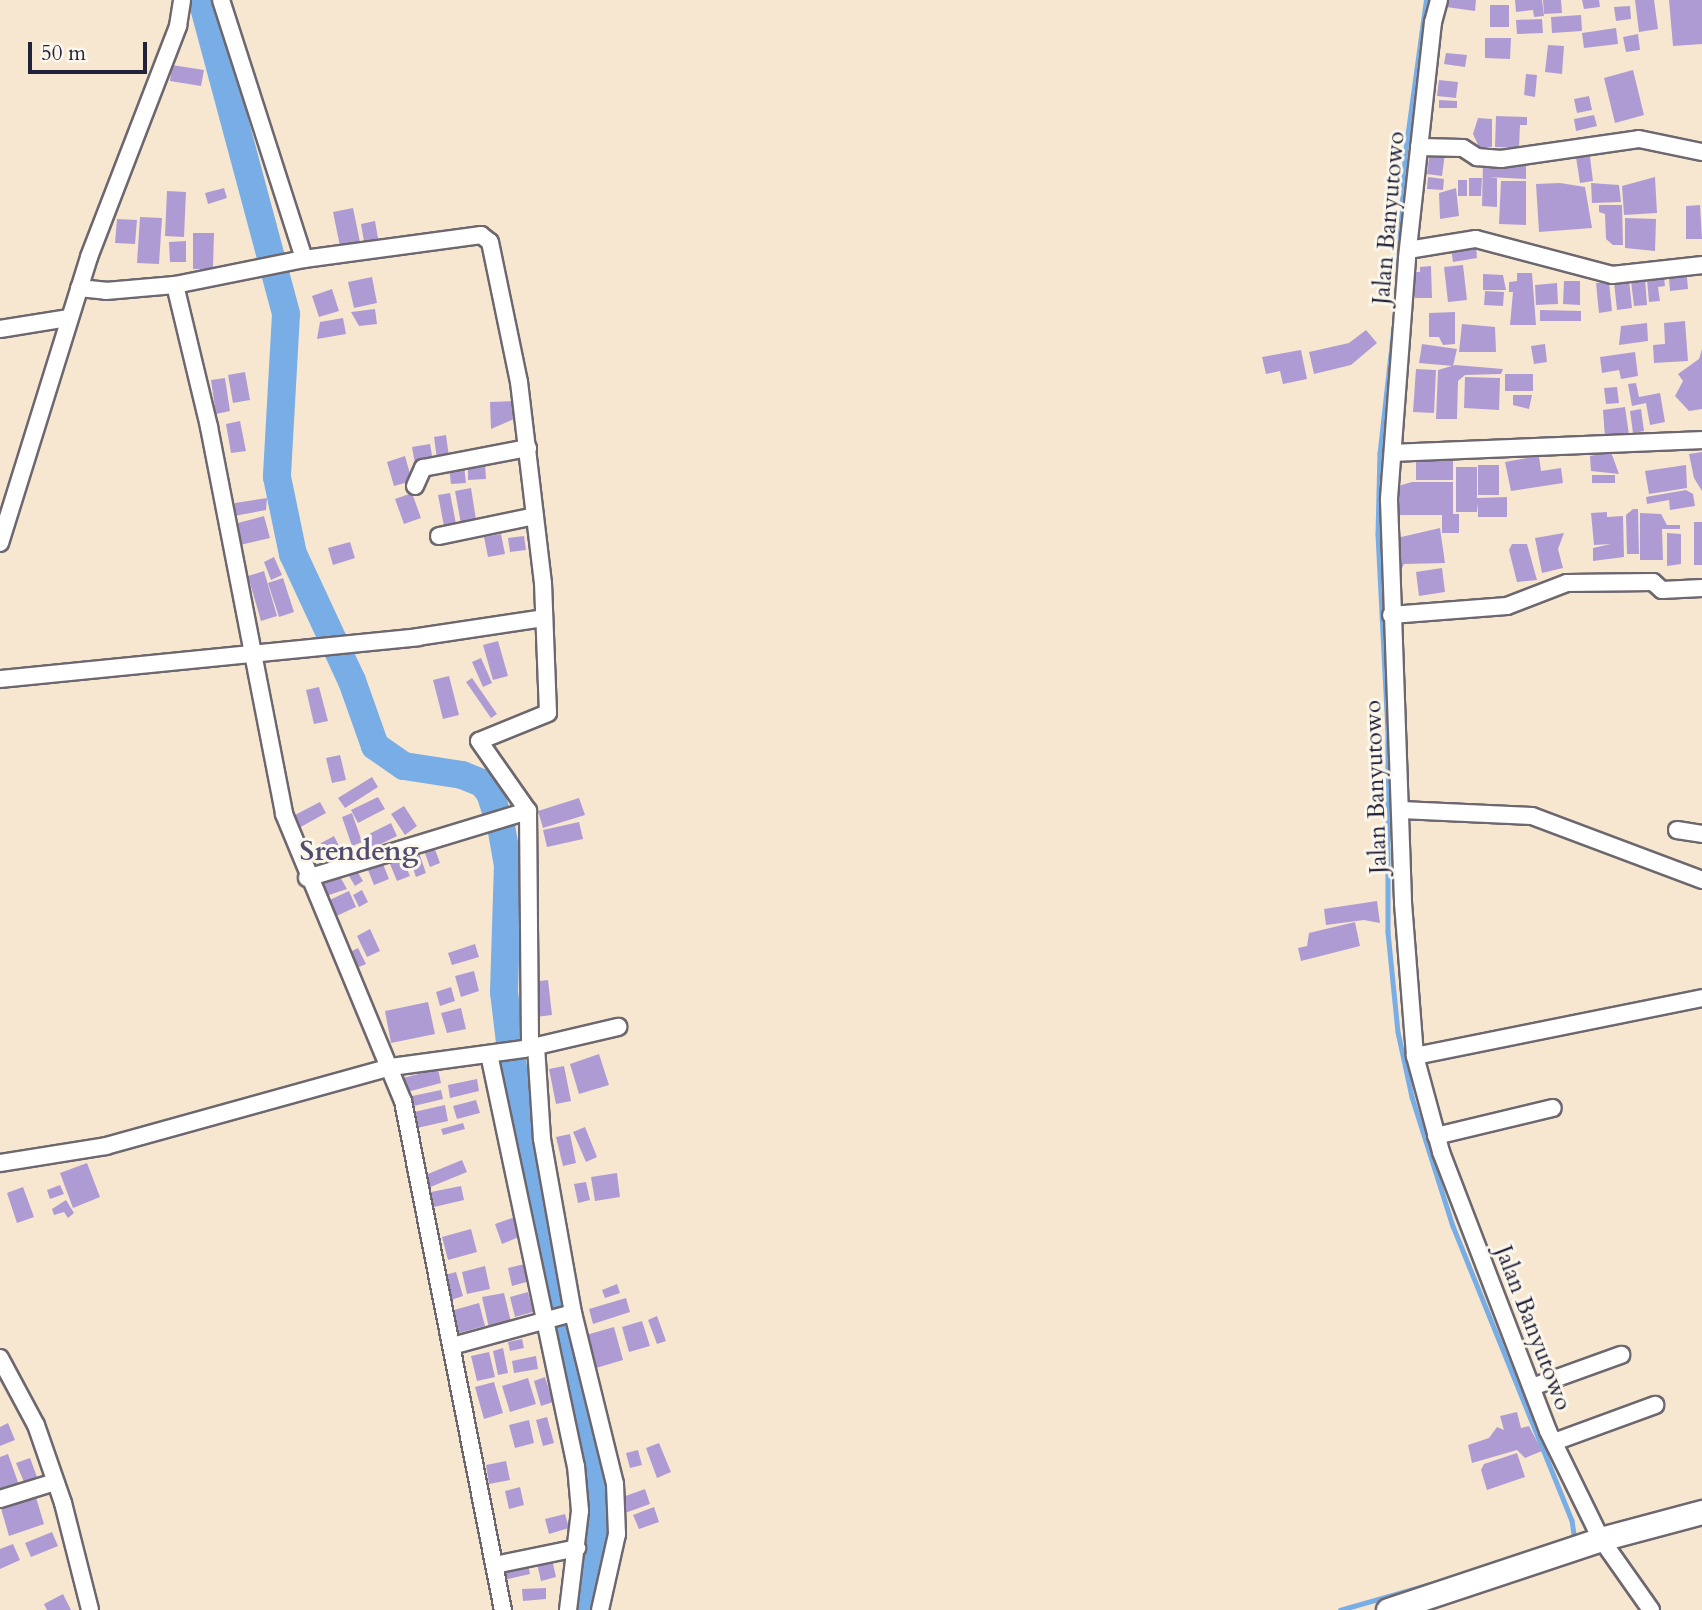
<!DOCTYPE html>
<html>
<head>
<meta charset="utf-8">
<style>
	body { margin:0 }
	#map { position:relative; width:1702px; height:1610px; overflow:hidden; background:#f7e7d0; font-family:Cardo,serif }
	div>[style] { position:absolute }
	.stream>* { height:4.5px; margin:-2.25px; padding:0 2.25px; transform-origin:2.25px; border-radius:2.25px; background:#79ade6 }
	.river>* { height:28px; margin:-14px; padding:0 14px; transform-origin:14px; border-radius:14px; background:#79ade6 }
	.building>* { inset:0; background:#af9bd4 }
	.roads { filter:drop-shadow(2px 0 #6d676f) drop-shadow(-2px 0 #6d676f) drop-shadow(0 2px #6d676f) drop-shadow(0 -2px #6d676f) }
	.street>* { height:16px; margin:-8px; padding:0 8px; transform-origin:8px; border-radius:8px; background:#fff }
	.secondary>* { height:23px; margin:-11.5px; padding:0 11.5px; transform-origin:11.5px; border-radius:11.5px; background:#fff }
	span { translate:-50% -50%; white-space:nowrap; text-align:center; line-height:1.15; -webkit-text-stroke:6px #fbf7ec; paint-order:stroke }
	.street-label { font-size:24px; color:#22223b }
	.quarter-label { font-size:28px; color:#534c71; font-weight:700 }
	.scale { position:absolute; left:28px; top:42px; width:119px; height:32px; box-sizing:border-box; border:4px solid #22223b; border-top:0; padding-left:9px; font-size:21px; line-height:24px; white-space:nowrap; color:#22223b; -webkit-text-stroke:5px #fbf7ec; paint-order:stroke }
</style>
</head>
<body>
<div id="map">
	<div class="stream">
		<div style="left:1397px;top:284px;width:131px;rotate:-86.5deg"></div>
		<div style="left:1405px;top:153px;width:154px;rotate:-82.2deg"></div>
		<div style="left:1394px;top:327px;width:127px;rotate:96.3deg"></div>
		<div style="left:1380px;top:453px;width:81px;rotate:91.4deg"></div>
		<div style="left:1378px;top:534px;width:195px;rotate:87.1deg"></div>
		<div style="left:1388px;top:729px;width:203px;rotate:90deg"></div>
		<div style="left:1388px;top:932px;width:100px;rotate:84.3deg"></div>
		<div style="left:1398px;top:1032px;width:66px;rotate:77.8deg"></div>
		<div style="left:1412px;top:1097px;width:135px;rotate:72.4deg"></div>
		<div style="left:1453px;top:1226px;width:317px;rotate:68deg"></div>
		<div style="left:1572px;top:1520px;width:21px;rotate:82deg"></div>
		<div style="left:1340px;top:1610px;width:94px;rotate:-16.1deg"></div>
	</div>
	<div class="river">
		<div style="left:202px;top:0;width:325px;rotate:75deg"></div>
		<div style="left:286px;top:314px;width:163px;rotate:93.2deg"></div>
		<div style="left:277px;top:477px;width:79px;rotate:78.3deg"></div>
		<div style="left:293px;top:554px;width:140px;rotate:65.1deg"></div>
		<div style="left:352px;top:681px;width:69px;rotate:70.5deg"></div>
		<div style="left:375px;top:746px;width:35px;rotate:35deg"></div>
		<div style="left:404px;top:766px;width:59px;rotate:8.8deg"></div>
		<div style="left:462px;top:775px;width:22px;rotate:22deg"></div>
		<div style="left:482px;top:783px;width:13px;rotate:51deg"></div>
		<div style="left:490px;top:793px;width:35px;rotate:72deg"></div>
		<div style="left:501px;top:826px;width:39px;rotate:80deg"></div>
		<div style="left:508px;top:864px;width:128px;rotate:91.8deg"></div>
		<div style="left:504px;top:992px;width:126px;rotate:83.2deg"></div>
		<div style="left:519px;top:1117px;width:261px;rotate:79.2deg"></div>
		<div style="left:568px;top:1373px;width:111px;rotate:73.8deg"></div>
		<div style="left:599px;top:1480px;width:72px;rotate:93.2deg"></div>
		<div style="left:595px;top:1552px;width:59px;rotate:100.7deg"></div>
	</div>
	<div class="building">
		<div style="clip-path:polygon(1447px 0,1476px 0,1475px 11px,1446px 7px)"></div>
		<div style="clip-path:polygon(1515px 0,1542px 0,1544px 16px,1534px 17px,1533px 10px,1516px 12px)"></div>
		<div style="clip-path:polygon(1543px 0,1561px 0,1562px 13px,1544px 14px)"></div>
		<div style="clip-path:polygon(1582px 0,1599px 0,1600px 7px,1584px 9px)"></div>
		<div style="clip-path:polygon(1635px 0,1654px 0,1658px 29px,1639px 32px)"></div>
		<div style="clip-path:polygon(1669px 0,1702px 0,1702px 44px,1673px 46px)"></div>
		<div style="clip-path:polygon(1490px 5px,1509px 5px,1509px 27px,1490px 27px)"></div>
		<div style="clip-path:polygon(1630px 6px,1631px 19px,1616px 21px,1614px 7px)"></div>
		<div style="clip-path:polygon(1581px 15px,1582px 31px,1552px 33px,1551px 17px)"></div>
		<div style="clip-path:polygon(1542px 19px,1543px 33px,1517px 34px,1516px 20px)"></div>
		<div style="clip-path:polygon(1616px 28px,1618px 44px,1584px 48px,1582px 33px)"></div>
		<div style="clip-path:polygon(1638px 34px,1640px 50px,1626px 52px,1623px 37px)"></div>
		<div style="clip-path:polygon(1485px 38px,1511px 38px,1510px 59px,1485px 58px)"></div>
		<div style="clip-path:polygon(1548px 45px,1564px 46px,1562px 74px,1545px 72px)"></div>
		<div style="clip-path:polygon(1446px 53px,1467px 55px,1465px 67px,1444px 64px)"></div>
		<div style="clip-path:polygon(172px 65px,204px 70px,201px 86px,170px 81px)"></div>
		<div style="clip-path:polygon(1633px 70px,1644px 115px,1615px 123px,1604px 78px)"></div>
		<div style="clip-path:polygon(1526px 74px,1537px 75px,1535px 97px,1524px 95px)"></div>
		<div style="clip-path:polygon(1439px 80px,1458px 82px,1456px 98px,1437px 96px)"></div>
		<div style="clip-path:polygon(1589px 96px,1592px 110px,1577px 113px,1574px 99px)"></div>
		<div style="clip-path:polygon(1439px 100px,1457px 101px,1457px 108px,1439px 108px)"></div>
		<div style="clip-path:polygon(1594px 115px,1597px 126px,1576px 131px,1574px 119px)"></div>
		<div style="clip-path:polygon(1496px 116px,1527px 117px,1527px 125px,1520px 125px,1519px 148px,1495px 147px)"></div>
		<div style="clip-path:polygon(1478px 118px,1492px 119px,1492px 147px,1479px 147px,1473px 134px)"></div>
		<div style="clip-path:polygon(1589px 149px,1593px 181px,1580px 183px,1575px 151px)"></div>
		<div style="clip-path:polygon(1430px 151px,1445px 153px,1442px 176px,1427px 174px)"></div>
		<div style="clip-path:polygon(1483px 161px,1526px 163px,1526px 179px,1489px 177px,1497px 178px,1497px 207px,1482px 206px)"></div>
		<div style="clip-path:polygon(1428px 177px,1444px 179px,1443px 190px,1427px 189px)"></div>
		<div style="clip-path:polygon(1655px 177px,1657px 213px,1624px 215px,1622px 186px)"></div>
		<div style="clip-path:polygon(1469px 178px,1482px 178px,1481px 196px,1469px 196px)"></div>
		<div style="clip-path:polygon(1458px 180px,1467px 180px,1467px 196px,1458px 196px)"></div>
		<div style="clip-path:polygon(1501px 181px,1526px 181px,1526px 225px,1499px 224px)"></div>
		<div style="clip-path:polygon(1560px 183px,1585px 187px,1592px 228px,1539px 232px,1536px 184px)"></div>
		<div style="clip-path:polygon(1591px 183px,1619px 185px,1621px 202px,1592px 203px)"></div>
		<div style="clip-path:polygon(224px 188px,227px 198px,208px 204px,205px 193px)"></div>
		<div style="clip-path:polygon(1456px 188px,1459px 216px,1440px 219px,1439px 193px)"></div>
		<div style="clip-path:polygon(167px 191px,186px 192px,184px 237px,165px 236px)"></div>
		<div style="clip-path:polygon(1599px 205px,1622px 205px,1623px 245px,1613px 245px,1606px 239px,1605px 214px,1599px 212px)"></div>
		<div style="clip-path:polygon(1700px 205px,1702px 239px,1686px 239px,1686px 206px)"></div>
		<div style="clip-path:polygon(353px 208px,361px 247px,341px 251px,333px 212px)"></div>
		<div style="clip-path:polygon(140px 217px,162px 218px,159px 264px,137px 263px)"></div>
		<div style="clip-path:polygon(1625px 218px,1656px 219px,1655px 251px,1625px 248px)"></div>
		<div style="clip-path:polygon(117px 219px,137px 220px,135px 244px,115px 243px)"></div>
		<div style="clip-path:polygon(375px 221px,379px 244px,365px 247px,361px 224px)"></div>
		<div style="clip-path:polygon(193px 233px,214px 233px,213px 269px,193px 269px)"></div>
		<div style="clip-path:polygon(186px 241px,186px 262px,170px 262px,169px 242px)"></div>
		<div style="clip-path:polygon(1476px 245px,1477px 258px,1453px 262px,1451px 248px)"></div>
		<div style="clip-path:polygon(1463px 265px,1467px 300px,1448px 302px,1444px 267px)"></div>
		<div style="clip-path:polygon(1431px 266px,1432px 298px,1415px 298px,1415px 272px,1420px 272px,1420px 267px)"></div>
		<div style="clip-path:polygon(1517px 273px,1532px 273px,1536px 325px,1510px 325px,1513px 292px,1509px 292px,1509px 282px,1517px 281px)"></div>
		<div style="clip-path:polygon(1483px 274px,1503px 275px,1506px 290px,1483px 290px)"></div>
		<div style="clip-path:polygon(372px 277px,377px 303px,354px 308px,348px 282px)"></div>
		<div style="clip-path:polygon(1664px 277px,1665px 286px,1658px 287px,1660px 301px,1649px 302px,1647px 279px)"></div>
		<div style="clip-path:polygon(1687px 277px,1688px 289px,1670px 291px,1669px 278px)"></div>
		<div style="clip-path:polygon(1645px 279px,1647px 305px,1634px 306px,1631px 281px)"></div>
		<div style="clip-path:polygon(1629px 280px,1632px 308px,1617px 310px,1614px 282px)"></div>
		<div style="clip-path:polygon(1564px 281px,1580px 281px,1580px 305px,1563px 304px)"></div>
		<div style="clip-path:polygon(1609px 282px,1612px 311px,1599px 313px,1596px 283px)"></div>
		<div style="clip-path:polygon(1557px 283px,1558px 304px,1536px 305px,1535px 285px)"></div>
		<div style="clip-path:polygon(332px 289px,339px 311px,319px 317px,312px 296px)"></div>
		<div style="clip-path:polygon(1485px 291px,1504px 292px,1503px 306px,1484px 305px)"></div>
		<div style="clip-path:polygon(375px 309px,377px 324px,359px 326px,351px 312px)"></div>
		<div style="clip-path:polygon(1540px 310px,1581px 311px,1581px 321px,1540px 321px)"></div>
		<div style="clip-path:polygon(1455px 312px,1455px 344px,1443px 345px,1439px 337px,1429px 337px,1429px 313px)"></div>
		<div style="clip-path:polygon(343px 318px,346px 334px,317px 339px,320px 322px)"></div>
		<div style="clip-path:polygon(1685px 321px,1688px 361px,1654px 363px,1653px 345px,1665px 344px,1664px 323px)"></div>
		<div style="clip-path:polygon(1647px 323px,1648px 341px,1619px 345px,1621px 326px)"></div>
		<div style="clip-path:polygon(1462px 324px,1495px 327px,1496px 352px,1459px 352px)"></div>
		<div style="clip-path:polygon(1366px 330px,1377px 343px,1351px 365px,1314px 374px,1309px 352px,1349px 343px)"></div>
		<div style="clip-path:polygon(1422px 344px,1457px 349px,1453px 366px,1419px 363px)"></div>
		<div style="clip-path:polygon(1545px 344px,1547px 362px,1534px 364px,1531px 346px)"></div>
		<div style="clip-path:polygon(1702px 349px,1702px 409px,1689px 411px,1675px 396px,1683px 381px,1678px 374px,1699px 359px)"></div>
		<div style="clip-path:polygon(1301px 350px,1307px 379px,1283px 384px,1280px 371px,1266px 374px,1262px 357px)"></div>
		<div style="clip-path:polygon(1635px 352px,1638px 376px,1621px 379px,1619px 370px,1602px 373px,1600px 357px)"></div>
		<div style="clip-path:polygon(1455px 365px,1503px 369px,1501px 374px,1465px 375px,1458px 381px,1457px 419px,1436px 419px,1438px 370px)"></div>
		<div style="clip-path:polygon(1416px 369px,1436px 370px,1434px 413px,1413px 412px)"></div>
		<div style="clip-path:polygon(245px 372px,250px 400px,233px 403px,228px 375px)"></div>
		<div style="clip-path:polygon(1505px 374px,1533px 374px,1533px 391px,1505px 391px)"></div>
		<div style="clip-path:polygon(1465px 377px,1500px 378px,1499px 410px,1464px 408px)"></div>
		<div style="clip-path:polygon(225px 378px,230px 411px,216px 414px,211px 380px)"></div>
		<div style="clip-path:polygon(1636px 383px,1639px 397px,1660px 393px,1665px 422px,1650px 425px,1646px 403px,1632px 406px,1628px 384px)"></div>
		<div style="clip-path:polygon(1617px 387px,1619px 403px,1606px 404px,1604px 388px)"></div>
		<div style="clip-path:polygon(1513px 395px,1532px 395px,1529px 409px,1513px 405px)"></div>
		<div style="clip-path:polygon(513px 401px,514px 419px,491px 429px,490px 402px)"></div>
		<div style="clip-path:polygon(1625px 407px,1629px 435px,1605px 438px,1603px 410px)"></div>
		<div style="clip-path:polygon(1641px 409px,1644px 431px,1633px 433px,1630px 411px)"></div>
		<div style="clip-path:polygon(240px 421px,246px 451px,231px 453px,226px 424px)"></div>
		<div style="clip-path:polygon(446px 435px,449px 457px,437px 459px,434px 437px)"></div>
		<div style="clip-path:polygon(430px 444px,433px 461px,415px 464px,412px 447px)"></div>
		<div style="clip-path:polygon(1611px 452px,1619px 474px,1591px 471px,1590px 456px)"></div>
		<div style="clip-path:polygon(1702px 452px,1702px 491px,1694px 478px,1689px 454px)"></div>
		<div style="clip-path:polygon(405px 456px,412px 481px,394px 486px,387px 462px)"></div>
		<div style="clip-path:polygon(1539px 456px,1541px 471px,1561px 468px,1563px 483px,1511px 491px,1505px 462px)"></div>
		<div style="clip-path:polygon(1416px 459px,1453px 459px,1453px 480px,1416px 480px)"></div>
		<div style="clip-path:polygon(485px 464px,486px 479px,468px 480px,468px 465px)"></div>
		<div style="clip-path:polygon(1478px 465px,1499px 465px,1499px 495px,1478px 495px)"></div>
		<div style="clip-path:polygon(1686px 465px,1687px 488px,1649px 494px,1645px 471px)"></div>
		<div style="clip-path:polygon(464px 466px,466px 483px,451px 484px,449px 468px)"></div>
		<div style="clip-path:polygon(1456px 467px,1477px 467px,1477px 498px,1507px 497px,1507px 517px,1478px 517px,1478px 503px,1477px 512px,1456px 512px)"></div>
		<div style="clip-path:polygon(1592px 475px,1615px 475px,1615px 483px,1592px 483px)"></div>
		<div style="clip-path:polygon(1412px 482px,1453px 482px,1453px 514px,1459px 514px,1459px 533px,1442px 533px,1442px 515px,1398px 515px,1398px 486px)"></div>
		<div style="clip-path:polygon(471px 488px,477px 526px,462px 529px,455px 491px)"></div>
		<div style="clip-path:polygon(1686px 490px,1693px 494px,1695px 506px,1670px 510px,1669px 500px,1647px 504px,1646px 497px)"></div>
		<div style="clip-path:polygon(412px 493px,421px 518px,404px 524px,395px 499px)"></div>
		<div style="clip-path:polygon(450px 493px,457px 529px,445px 531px,438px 495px)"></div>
		<div style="clip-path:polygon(267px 498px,266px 510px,234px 516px,235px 503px)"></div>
		<div style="clip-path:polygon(1633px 509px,1638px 509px,1639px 554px,1627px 554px,1626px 515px)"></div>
		<div style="clip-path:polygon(1607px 512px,1607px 517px,1623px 516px,1624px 557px,1593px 561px,1593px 548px,1611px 544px,1594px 545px,1591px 513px)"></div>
		<div style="clip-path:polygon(1640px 513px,1661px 514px,1667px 525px,1680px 525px,1680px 529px,1662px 529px,1663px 560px,1640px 560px)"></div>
		<div style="clip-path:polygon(264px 516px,270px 538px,240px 545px,234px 524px)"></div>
		<div style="clip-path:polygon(1694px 522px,1702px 522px,1702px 565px,1694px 565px)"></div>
		<div style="clip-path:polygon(1440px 528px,1445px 563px,1404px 564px,1401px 570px,1397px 538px)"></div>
		<div style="clip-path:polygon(1564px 533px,1558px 549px,1563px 568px,1542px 573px,1535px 538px)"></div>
		<div style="clip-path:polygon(1667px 533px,1681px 534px,1681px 564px,1667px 566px)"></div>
		<div style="clip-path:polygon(501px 534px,505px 554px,488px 557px,484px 537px)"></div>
		<div style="clip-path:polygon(524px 536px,526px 550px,510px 552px,508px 538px)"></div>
		<div style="clip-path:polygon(350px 542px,355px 558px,333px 565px,328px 548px)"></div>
		<div style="clip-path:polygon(1512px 544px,1527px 544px,1537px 580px,1517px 582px,1509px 550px)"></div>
		<div style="clip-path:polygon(274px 557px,282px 575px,271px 580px,264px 562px)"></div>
		<div style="clip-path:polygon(1442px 568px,1445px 592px,1419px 596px,1416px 572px)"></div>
		<div style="clip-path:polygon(264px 571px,277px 616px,261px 621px,248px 576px)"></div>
		<div style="clip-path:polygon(283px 578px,294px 612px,279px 617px,268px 583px)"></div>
		<div style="clip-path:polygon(498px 641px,508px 676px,493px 680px,483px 645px)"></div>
		<div style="clip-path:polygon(481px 658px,492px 683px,483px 687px,472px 662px)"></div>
		<div style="clip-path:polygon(449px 676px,459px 715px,443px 719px,433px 680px)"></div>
		<div style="clip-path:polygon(472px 678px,497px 714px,491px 718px,466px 682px)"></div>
		<div style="clip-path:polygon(319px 687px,328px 721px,314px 724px,306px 690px)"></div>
		<div style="clip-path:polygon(340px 755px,346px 780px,332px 783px,326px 758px)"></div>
		<div style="clip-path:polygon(372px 777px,378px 787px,345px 808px,338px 798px)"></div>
		<div style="clip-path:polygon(378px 797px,385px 809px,358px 823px,351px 810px)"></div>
		<div style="clip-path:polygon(579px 798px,585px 815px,543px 828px,538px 811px)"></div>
		<div style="clip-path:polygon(320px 802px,326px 813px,297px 829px,291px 817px)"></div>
		<div style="clip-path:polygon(404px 806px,417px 826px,405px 835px,391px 814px)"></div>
		<div style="clip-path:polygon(352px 813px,362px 842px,352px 846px,342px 817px)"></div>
		<div style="clip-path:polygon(579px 822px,583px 839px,547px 847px,543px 830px)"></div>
		<div style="clip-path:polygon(391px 823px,397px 836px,373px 848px,367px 835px)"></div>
		<div style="clip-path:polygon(334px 836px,341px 850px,310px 866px,303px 853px)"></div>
		<div style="clip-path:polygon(433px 844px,440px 863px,430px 867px,423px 848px)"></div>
		<div style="clip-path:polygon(418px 850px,426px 873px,416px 877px,408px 854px)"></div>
		<div style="clip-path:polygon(400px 853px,410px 876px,397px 881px,388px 859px)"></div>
		<div style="clip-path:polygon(381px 859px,389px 879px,374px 885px,366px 865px)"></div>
		<div style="clip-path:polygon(354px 866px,363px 881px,355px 886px,346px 871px)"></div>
		<div style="clip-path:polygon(339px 875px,347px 889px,326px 896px,320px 885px)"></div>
		<div style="clip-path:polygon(362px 890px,368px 902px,359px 907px,353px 895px)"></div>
		<div style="clip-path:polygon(349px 891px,356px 907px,330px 919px,323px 903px)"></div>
		<div style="clip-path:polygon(1377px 901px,1380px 923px,1364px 920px,1326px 925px,1324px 909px)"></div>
		<div style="clip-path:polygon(1355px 922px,1360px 946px,1301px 961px,1298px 948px,1307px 946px,1309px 933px)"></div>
		<div style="clip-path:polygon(370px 929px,380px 951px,367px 957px,357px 936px)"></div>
		<div style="clip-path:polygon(475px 944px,479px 957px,452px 965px,448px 953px)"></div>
		<div style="clip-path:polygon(358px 948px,366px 964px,352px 970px,344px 955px)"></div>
		<div style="clip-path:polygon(474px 971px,479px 991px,461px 997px,455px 976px)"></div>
		<div style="clip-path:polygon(548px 980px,552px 1015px,536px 1017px,531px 982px)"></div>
		<div style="clip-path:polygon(451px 987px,455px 1001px,440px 1006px,436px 992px)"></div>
		<div style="clip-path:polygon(428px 1002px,435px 1034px,391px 1043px,385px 1011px)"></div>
		<div style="clip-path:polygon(461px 1008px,466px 1029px,447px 1033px,441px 1013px)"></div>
		<div style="clip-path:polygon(599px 1054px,609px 1085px,579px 1094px,570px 1064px)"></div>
		<div style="clip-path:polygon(564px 1066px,571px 1101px,556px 1104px,549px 1069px)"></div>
		<div style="clip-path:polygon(438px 1069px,441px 1083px,407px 1092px,403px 1078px)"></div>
		<div style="clip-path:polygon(477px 1079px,479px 1091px,450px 1098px,448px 1085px)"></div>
		<div style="clip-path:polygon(441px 1090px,443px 1099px,414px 1106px,412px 1096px)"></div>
		<div style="clip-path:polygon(476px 1100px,480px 1113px,457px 1119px,453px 1106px)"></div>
		<div style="clip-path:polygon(445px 1105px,448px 1121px,417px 1128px,414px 1112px)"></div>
		<div style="clip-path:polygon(463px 1123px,465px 1129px,443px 1135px,441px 1129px)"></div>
		<div style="clip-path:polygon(585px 1127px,597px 1157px,586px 1162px,573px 1132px)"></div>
		<div style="clip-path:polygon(570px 1134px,576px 1163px,563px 1166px,556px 1137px)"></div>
		<div style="clip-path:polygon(462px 1160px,467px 1172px,428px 1188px,423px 1176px)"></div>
		<div style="clip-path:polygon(87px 1163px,100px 1197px,73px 1208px,60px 1173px)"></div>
		<div style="clip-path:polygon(617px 1173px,620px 1197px,595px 1201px,591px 1177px)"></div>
		<div style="clip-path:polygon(586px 1182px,590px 1200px,578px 1203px,574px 1184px)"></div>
		<div style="clip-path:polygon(60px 1185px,64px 1194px,50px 1199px,47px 1190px)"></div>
		<div style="clip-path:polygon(461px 1186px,464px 1200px,434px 1207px,431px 1192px)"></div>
		<div style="clip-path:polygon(23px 1187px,34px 1217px,17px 1223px,7px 1193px)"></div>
		<div style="clip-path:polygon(66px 1200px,74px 1213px,68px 1218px,64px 1212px,54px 1215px,52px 1209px)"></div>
		<div style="clip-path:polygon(518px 1216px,524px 1235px,502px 1244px,495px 1224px)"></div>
		<div style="clip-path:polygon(471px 1229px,477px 1252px,448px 1260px,442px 1237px)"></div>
		<div style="clip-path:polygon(525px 1264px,530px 1281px,512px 1286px,508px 1268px)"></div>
		<div style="clip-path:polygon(485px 1266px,490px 1289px,467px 1294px,462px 1272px)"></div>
		<div style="clip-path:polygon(456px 1272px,463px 1296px,451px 1300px,445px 1275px)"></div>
		<div style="clip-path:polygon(617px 1284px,620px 1293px,605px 1298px,602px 1290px)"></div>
		<div style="clip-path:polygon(528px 1292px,533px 1312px,515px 1317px,510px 1297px)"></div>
		<div style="clip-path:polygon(504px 1293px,511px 1322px,489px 1328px,482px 1297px)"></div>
		<div style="clip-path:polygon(626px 1298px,630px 1312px,593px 1324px,589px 1309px)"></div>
		<div style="clip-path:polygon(479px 1303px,485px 1326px,459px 1333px,454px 1310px)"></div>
		<div style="clip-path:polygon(657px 1316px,666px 1341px,657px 1344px,648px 1320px)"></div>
		<div style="clip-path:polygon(642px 1321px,650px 1346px,629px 1352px,622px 1327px)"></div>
		<div style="clip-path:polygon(614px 1327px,623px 1360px,596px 1368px,586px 1335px)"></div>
		<div style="clip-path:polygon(522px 1339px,524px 1348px,510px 1351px,508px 1342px)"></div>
		<div style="clip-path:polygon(503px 1348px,508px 1373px,498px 1375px,493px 1351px)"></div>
		<div style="clip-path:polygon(489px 1352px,495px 1377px,477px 1381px,471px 1356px)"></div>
		<div style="clip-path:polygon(536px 1356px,538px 1369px,514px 1373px,512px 1361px)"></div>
		<div style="clip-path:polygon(545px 1377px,553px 1402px,541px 1406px,534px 1381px)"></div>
		<div style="clip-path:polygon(528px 1378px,536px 1404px,510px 1412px,502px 1386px)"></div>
		<div style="clip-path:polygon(494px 1382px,503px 1413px,484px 1419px,475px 1387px)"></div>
		<div style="clip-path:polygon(1517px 1412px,1521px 1428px,1529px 1426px,1542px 1451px,1525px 1458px,1517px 1450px,1472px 1463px,1468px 1445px,1489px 1438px,1497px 1427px,1504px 1430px,1500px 1416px)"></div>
		<div style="clip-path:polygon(547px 1417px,554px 1443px,543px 1446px,536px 1420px)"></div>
		<div style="clip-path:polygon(529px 1420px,534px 1443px,515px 1448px,509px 1425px)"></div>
		<div style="clip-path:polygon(8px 1423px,15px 1440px,0 1446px,0 1427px)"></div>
		<div style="clip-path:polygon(659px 1443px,671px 1472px,657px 1478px,646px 1448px)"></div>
		<div style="clip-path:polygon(638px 1450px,642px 1465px,630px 1468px,626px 1453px)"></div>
		<div style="clip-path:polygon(1517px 1453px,1525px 1477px,1487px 1490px,1481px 1470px,1484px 1464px)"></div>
		<div style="clip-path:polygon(8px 1454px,19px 1485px,0 1492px,0 1457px)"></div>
		<div style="clip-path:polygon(30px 1458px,37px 1477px,24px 1482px,16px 1463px)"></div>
		<div style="clip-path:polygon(506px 1461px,510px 1480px,489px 1484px,486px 1465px)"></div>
		<div style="clip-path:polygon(520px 1487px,524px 1505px,509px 1509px,505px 1491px)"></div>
		<div style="clip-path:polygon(645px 1489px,650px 1504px,625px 1513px,620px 1498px)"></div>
		<div style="clip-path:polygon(35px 1494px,44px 1524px,9px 1536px,0 1505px)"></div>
		<div style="clip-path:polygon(654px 1507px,659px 1522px,639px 1529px,633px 1515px)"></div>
		<div style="clip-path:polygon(565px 1514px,569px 1528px,549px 1534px,545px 1519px)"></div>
		<div style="clip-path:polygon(52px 1532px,58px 1546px,31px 1557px,25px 1543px)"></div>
		<div style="clip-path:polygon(13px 1544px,20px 1560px,0 1569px,0 1549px)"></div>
		<div style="clip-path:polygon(551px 1555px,556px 1577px,541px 1581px,536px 1559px)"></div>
		<div style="clip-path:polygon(528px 1565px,530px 1574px,504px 1580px,502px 1571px)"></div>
		<div style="clip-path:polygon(546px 1588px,546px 1599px,523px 1601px,522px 1589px)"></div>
		<div style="clip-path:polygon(63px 1594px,71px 1610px,47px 1610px,44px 1604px)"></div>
	</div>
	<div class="roads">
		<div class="street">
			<div style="left:221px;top:0;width:272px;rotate:72.2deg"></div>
			<div style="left:1439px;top:0;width:23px;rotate:105deg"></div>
			<div style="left:1433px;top:22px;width:238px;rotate:96.3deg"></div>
			<div style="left:1407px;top:259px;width:242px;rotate:94.3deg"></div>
			<div style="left:1389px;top:500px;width:403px;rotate:88deg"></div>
			<div style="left:1403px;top:903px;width:153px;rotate:85.5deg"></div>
			<div style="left:1415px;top:1056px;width:99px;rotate:74.8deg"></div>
			<div style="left:1441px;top:1152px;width:299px;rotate:69deg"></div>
			<div style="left:1548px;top:1431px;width:120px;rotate:63.9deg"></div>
			<div style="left:1601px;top:1539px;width:87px;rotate:54.8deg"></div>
			<div style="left:1419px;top:147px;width:44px;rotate:1.3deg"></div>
			<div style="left:1463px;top:148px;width:17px;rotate:33deg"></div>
			<div style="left:1477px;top:157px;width:24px;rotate:5deg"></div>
			<div style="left:1501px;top:159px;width:139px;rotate:-8.2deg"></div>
			<div style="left:1639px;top:139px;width:64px;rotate:11.7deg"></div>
			<div style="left:1408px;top:250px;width:69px;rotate:-9.2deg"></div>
			<div style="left:1476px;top:239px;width:141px;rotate:14.8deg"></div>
			<div style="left:1612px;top:275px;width:91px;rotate:-6.3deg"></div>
			<div style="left:175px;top:285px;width:146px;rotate:76.5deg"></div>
			<div style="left:209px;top:427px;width:394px;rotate:79deg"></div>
			<div style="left:284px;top:814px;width:311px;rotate:67.5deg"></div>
			<div style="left:403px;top:1101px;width:519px;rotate:78.89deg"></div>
			<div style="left:79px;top:288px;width:27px;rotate:6deg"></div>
			<div style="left:106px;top:291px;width:69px;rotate:-5deg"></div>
			<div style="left:175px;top:285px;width:132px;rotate:-11.4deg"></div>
			<div style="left:304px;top:259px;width:179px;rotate:-7.7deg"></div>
			<div style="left:481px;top:235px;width:11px;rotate:38deg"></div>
			<div style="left:490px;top:242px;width:143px;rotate:78.3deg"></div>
			<div style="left:519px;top:382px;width:202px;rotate:83.2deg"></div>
			<div style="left:543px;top:583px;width:130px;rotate:87.8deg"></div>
			<div style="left:548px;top:713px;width:74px;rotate:157.9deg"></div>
			<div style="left:479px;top:741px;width:85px;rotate:55deg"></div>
			<div style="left:528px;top:811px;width:237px;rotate:89.5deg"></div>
			<div style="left:0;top:329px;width:70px;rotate:-9.1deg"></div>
			<div style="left:1393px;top:453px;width:309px;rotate:-2.4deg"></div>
			<div style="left:415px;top:486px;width:20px;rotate:-66deg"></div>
			<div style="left:423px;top:468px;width:107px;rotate:-10.8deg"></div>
			<div style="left:439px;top:536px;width:98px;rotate:-11.8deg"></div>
			<div style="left:0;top:543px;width:300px;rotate:-72.7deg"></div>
			<div style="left:89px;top:257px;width:248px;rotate:-68.9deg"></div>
			<div style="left:178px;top:26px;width:26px;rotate:-81deg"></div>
			<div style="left:1391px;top:615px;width:116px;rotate:-4.4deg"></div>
			<div style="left:1507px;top:606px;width:64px;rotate:-21deg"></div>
			<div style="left:1567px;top:583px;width:86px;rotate:-0.7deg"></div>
			<div style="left:1653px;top:582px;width:12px;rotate:42deg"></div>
			<div style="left:1662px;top:590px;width:40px;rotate:-2.9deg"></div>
			<div style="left:0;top:679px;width:420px;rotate:-5.7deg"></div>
			<div style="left:418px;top:637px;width:127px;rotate:-8.6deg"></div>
			<div style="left:1401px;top:810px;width:131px;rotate:2.6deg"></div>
			<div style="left:1532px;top:816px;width:182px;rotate:20.6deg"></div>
			<div style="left:1677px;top:830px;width:25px;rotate:9deg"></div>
			<div style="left:307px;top:878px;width:231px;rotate:-16.9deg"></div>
			<div style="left:536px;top:1046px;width:93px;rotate:86.3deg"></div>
			<div style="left:542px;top:1139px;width:177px;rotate:79.9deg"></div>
			<div style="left:573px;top:1313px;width:176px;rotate:76.2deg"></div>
			<div style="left:615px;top:1484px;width:50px;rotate:87.7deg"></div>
			<div style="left:617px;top:1534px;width:78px;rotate:102.6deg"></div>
			<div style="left:489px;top:1054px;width:421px;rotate:78.1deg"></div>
			<div style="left:576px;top:1466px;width:45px;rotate:84.9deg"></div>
			<div style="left:580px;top:1511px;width:100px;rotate:96.9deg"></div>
			<div style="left:1415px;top:1056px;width:293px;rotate:-11.4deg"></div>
			<div style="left:1436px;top:1136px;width:120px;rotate:-13.5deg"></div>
			<div style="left:0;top:1163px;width:107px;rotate:-9.1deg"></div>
			<div style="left:106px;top:1146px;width:296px;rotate:-15.5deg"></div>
			<div style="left:391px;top:1067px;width:134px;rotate:-7.7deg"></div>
			<div style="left:524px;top:1049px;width:97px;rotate:-13.2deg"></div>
			<div style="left:452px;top:1346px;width:125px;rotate:-15.3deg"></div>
			<div style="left:0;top:1358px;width:76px;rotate:61.8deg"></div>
			<div style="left:36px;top:1425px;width:83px;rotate:70.9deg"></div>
			<div style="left:63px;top:1503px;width:110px;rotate:75.8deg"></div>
			<div style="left:1532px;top:1387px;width:95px;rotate:-19.8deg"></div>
			<div style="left:1554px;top:1442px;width:108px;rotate:-20.1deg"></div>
			<div style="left:0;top:1499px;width:58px;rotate:-17.2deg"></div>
			<div style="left:495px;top:1565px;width:84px;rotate:-11.7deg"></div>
		</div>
		<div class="secondary">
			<div style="left:1388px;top:1610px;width:225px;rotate:-18.4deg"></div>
			<div style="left:1601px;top:1539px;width:105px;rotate:-15deg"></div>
		</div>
	</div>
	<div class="street-label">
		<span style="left:1389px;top:218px;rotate:-85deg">Jalan Banyutowo</span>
		<span style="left:1376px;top:787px;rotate:-92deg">Jalan Banyutowo</span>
		<span style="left:1533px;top:1328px;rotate:69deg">Jalan Banyutowo</span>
	</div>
	<div class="quarter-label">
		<span style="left:359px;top:851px">Srendeng</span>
	</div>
	<div class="scale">50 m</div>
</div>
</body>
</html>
